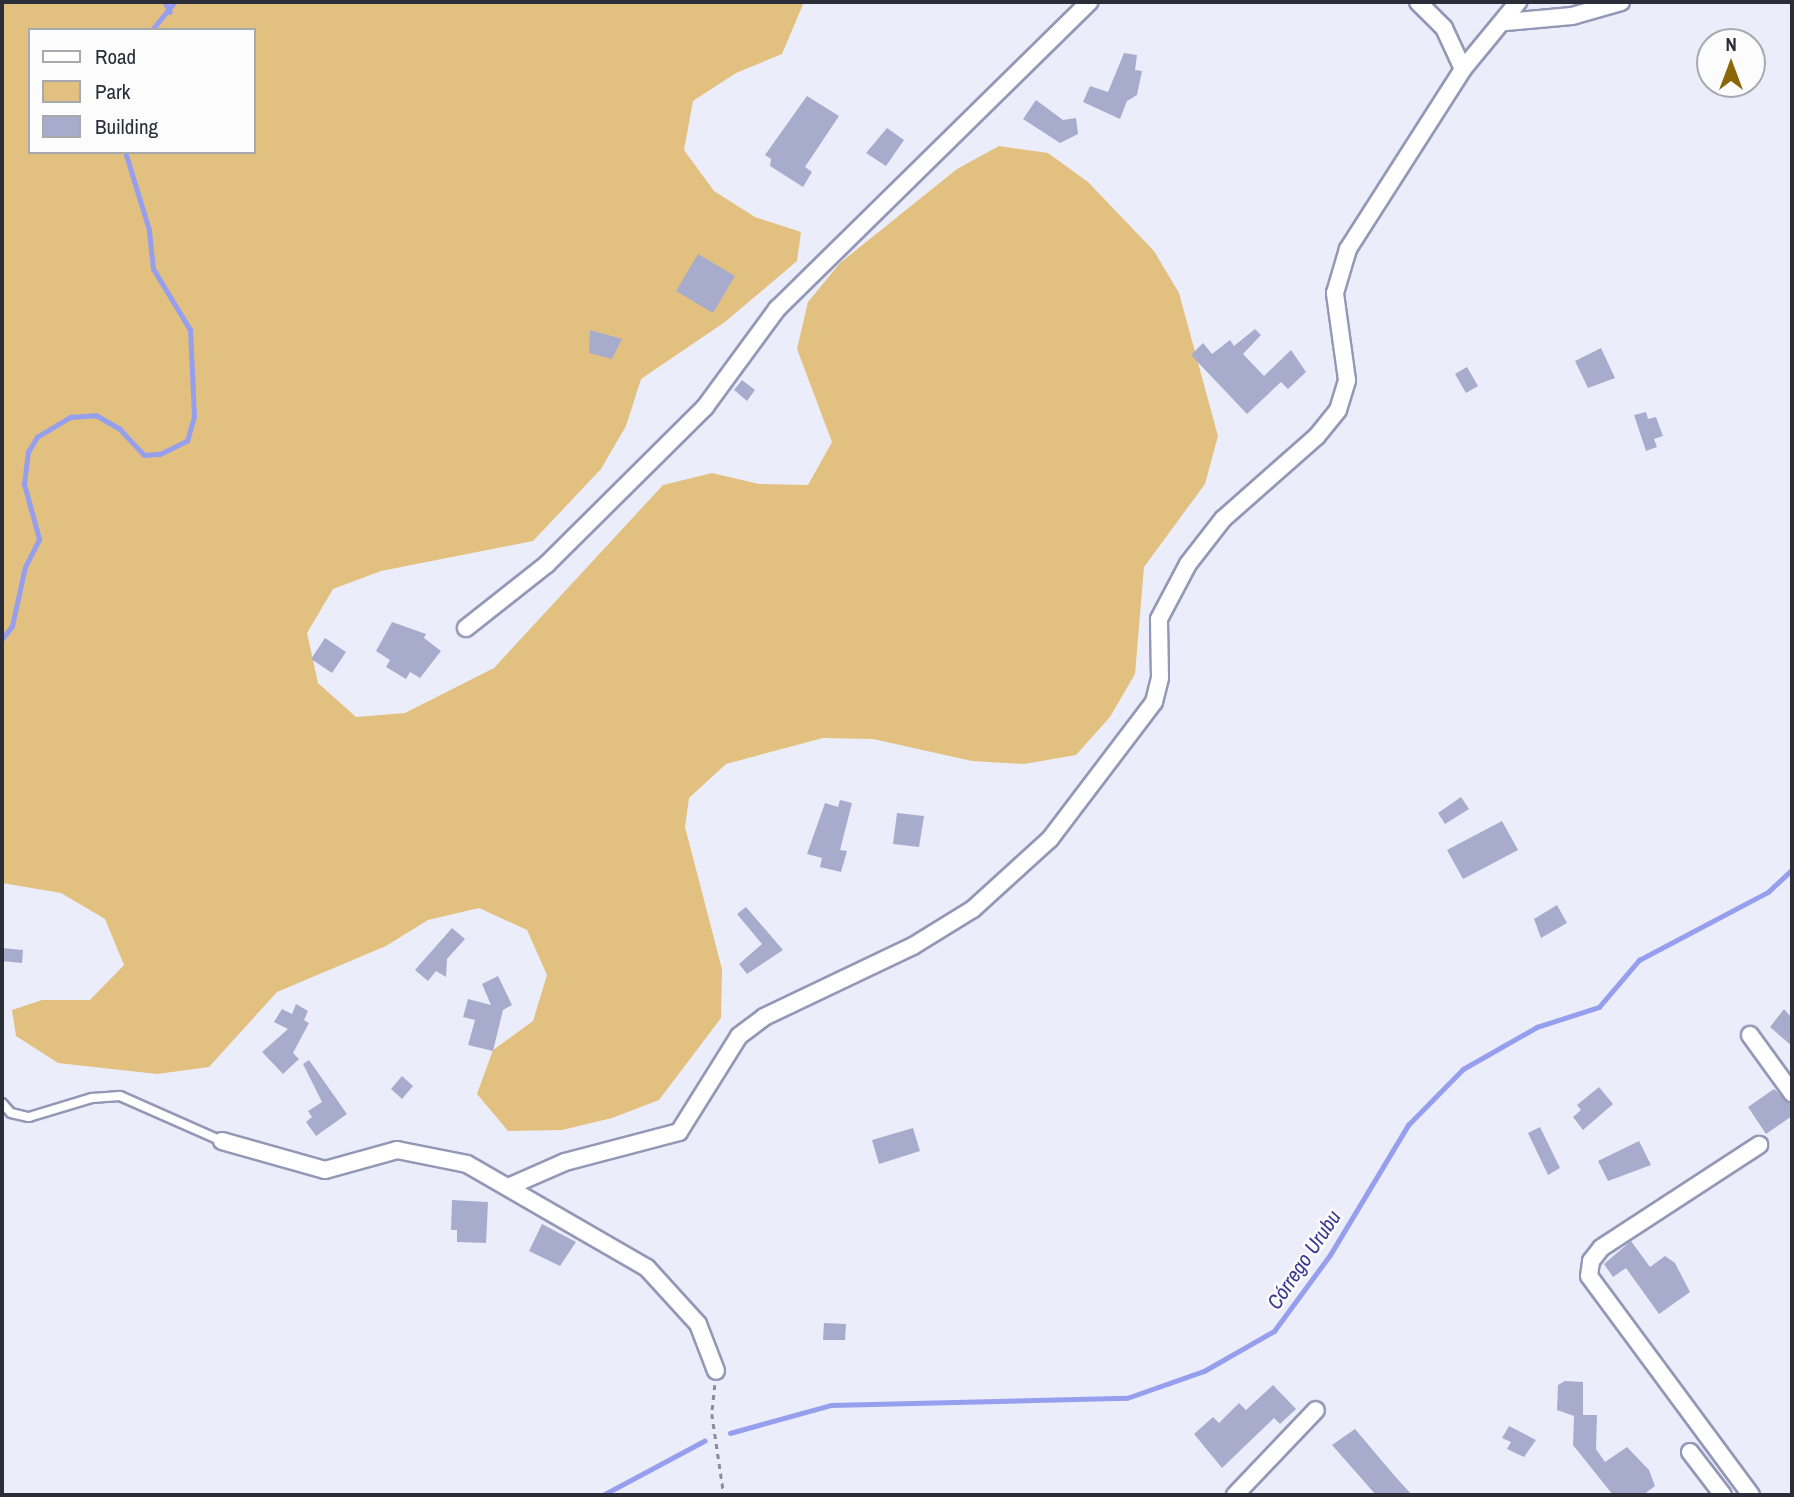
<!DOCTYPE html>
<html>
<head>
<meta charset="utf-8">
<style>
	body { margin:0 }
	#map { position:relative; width:1794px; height:1497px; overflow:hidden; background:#ebedfb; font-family:"Archivo Narrow",sans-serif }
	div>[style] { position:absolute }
	.green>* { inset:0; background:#e2c180 }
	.stream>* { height:4.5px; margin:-2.25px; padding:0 2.25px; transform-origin:2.25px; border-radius:2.25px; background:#969eee }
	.building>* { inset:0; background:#a8accc }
	.path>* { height:2.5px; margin-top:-1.25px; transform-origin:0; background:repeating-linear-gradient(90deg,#8b8d9a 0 5px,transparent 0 10px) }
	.roads { filter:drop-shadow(2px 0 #9398b7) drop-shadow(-2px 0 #9398b7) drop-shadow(0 2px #9398b7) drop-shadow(0 -2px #9398b7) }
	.service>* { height:8px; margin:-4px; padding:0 4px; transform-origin:4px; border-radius:4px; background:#fff }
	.minor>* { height:16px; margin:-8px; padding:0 8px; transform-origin:8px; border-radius:8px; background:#fff }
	span { translate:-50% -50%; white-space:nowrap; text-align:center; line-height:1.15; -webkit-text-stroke:5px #fcfcfc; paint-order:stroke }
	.water-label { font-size:21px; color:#3b3894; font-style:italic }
	.frame { position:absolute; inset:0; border:4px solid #2b2d39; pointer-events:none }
	.legend { position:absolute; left:28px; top:28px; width:228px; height:126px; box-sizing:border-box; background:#fcfcfc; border:2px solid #a8a9ae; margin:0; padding:9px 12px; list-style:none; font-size:21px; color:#2b2d39 }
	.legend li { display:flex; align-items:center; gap:14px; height:35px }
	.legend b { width:35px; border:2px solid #a8a9ae }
	.north { position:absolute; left:1696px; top:28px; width:70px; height:70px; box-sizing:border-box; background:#fcfcfc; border:2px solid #a8a9ae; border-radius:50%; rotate:0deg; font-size:19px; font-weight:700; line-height:28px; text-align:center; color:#2b2d39 }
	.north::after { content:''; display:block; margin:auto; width:24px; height:32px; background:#8b6707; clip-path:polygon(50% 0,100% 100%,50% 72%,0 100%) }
</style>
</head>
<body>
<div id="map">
	<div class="green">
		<div style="clip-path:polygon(evenodd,2px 2px,804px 2px,782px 54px,736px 73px,693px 101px,684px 150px,714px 191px,755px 217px,801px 232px,797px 261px,725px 322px,641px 379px,626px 426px,601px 469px,533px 541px,381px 571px,333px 589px,307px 633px,318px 683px,356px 717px,405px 713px,494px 668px,663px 485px,712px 473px,759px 484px,808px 485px,832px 442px,797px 349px,808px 302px,840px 263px,957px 169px,999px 146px,1048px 153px,1088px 182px,1154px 251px,1179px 293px,1218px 436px,1205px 484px,1144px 567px,1135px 674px,1110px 717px,1076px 755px,1024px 764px,972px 761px,873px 739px,823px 738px,726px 764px,689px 798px,685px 827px,722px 969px,721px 1018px,659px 1100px,612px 1118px,562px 1130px,508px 1131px,477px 1094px,493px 1050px,533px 1021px,547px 975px,527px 930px,479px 908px,428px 920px,386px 946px,277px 992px,209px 1067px,157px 1074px,58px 1063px,16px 1036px,12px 1010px,42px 1000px,90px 1000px,124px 965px,105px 919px,61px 893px,2px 883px,2px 2px,30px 30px,254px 30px,254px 152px,30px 152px,30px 30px)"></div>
	</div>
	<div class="stream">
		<div style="left:165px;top:2px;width:11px;rotate:63deg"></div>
		<div style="left:152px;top:30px;width:36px;rotate:-51deg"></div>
		<div style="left:2px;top:639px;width:16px;rotate:-52deg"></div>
		<div style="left:12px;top:626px;width:60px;rotate:-77.6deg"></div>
		<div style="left:25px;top:567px;width:31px;rotate:-63deg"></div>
		<div style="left:39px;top:539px;width:57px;rotate:-105.3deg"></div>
		<div style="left:24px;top:484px;width:32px;rotate:-83deg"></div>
		<div style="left:28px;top:452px;width:17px;rotate:-59deg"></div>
		<div style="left:37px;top:437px;width:39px;rotate:-31deg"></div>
		<div style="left:70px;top:417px;width:26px;rotate:-4deg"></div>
		<div style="left:96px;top:415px;width:28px;rotate:30deg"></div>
		<div style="left:120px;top:429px;width:35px;rotate:47deg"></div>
		<div style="left:144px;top:455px;width:16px;rotate:-4deg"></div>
		<div style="left:160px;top:454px;width:30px;rotate:-26deg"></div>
		<div style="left:187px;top:441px;width:25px;rotate:-74deg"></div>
		<div style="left:194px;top:417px;width:87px;rotate:-92.6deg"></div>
		<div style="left:190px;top:330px;width:71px;rotate:-121.2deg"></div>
		<div style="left:153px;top:269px;width:39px;rotate:-96deg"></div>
		<div style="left:149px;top:230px;width:82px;rotate:-107.1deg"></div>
		<div style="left:730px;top:1433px;width:105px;rotate:-15.5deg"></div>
		<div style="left:831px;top:1405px;width:296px;rotate:-1.4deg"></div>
		<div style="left:1127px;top:1398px;width:82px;rotate:-19.3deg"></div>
		<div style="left:1204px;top:1371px;width:81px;rotate:-29.7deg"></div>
		<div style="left:1274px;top:1331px;width:94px;rotate:-53.6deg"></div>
		<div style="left:1330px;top:1255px;width:152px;rotate:-59deg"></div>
		<div style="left:1408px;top:1125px;width:78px;rotate:-45.5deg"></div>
		<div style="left:1463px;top:1069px;width:85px;rotate:-29.6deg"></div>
		<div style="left:1537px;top:1027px;width:65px;rotate:-17.9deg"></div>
		<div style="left:1599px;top:1007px;width:62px;rotate:-49.6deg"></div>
		<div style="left:1639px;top:960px;width:146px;rotate:-27.8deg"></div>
		<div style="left:1768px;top:892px;width:33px;rotate:-43deg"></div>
		<div style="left:603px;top:1495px;width:115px;rotate:-28.1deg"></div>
	</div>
	<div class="building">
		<div style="clip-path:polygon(1124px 53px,1137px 55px,1135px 70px,1142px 71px,1137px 95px,1127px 101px,1120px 119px,1083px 102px,1090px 86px,1108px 92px)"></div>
		<div style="clip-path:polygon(807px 96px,839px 116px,805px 167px,812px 172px,803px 187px,770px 166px,771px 159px,765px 155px)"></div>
		<div style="clip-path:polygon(1036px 100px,1063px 120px,1076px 118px,1078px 134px,1060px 143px,1023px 119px)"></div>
		<div style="clip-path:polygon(887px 128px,904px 140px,886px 166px,866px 153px)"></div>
		<div style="clip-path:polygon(698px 254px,735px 276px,713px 313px,676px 291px)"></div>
		<div style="clip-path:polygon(1255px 329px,1261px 335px,1243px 354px,1264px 376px,1291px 350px,1306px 372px,1288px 389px,1281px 382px,1247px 414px,1191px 355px,1203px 343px,1212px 354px,1230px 340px,1234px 346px)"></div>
		<div style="clip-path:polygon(590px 330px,622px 339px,612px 359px,589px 353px)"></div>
		<div style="clip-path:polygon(1601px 348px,1615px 378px,1588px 388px,1575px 361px)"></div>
		<div style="clip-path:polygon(1467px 367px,1478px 386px,1466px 393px,1455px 374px)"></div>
		<div style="clip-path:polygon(742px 380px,755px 390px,747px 401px,734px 390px)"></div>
		<div style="clip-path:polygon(1646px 412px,1648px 419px,1656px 417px,1663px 436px,1654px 439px,1657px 447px,1646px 451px,1634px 415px)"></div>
		<div style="clip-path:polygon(392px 622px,426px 634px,424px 638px,441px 651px,420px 678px,410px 672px,406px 679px,386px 667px,390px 660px,376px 651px)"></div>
		<div style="clip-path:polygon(325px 638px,346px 652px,332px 673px,311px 659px)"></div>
		<div style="clip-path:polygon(1461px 797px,1469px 809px,1445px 824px,1438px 813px)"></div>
		<div style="clip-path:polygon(840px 800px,852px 803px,840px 850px,847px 851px,841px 872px,820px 867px,822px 858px,807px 854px,825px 803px,838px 807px)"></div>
		<div style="clip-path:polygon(897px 813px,924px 816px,919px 847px,893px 844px)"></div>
		<div style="clip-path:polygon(1502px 821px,1518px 850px,1463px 879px,1447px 850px)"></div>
		<div style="clip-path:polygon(1557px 905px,1567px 923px,1541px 938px,1534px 919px)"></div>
		<div style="clip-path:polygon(746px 907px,783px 950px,747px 974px,739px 964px,762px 944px,737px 914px)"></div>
		<div style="clip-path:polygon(452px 928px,465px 939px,447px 959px,446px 977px,436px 971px,428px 981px,415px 970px)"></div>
		<div style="clip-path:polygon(2px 948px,23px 950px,22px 963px,2px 961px)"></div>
		<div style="clip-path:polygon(498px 976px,512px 1005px,503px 1010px,493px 1051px,468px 1045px,475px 1020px,463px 1017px,468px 999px,491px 1005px,482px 984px)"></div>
		<div style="clip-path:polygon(296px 1004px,308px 1011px,304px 1020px,309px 1023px,293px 1053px,299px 1059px,283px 1074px,262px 1052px,288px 1029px,274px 1022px,282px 1009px,292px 1014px)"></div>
		<div style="clip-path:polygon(1784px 1009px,1792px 1018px,1792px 1046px,1770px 1027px)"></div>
		<div style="clip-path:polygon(309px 1060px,347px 1114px,316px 1136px,306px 1122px,312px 1117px,308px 1111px,322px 1102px,303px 1064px)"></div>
		<div style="clip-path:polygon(402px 1076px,413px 1086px,402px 1099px,391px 1089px)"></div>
		<div style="clip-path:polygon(1599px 1087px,1613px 1104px,1583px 1130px,1573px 1117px,1581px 1110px,1577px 1105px)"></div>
		<div style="clip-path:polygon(1774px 1089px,1790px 1103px,1792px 1116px,1766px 1134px,1748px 1107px)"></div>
		<div style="clip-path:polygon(1540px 1127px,1560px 1168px,1548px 1175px,1528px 1133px)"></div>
		<div style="clip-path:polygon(913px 1128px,920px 1151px,879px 1164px,872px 1140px)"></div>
		<div style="clip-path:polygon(1639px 1141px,1651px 1165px,1608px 1181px,1598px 1161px)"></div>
		<div style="clip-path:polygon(452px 1200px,488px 1202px,486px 1243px,457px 1242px,457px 1230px,451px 1230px)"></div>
		<div style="clip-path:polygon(542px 1224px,576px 1242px,560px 1266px,529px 1251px)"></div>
		<div style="clip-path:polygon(1631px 1241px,1650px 1267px,1665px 1256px,1675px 1263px,1690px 1292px,1659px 1314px,1626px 1268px,1613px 1277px,1604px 1264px)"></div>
		<div style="clip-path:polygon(824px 1323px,846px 1324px,845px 1340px,823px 1340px)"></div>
		<div style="clip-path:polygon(1565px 1381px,1583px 1382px,1583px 1415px,1597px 1415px,1596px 1449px,1605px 1462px,1627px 1447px,1649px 1470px,1655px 1486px,1643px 1495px,1613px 1495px,1573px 1445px,1574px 1416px,1557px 1410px,1558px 1385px)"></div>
		<div style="clip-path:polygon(1273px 1385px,1296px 1409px,1280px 1424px,1274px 1418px,1222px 1468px,1194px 1434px,1213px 1417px,1219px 1423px,1239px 1403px,1246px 1410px)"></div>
		<div style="clip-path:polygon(1509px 1426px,1536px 1440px,1524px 1457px,1507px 1449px,1511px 1442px,1502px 1438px)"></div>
		<div style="clip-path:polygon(1355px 1429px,1393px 1474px,1412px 1495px,1376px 1495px,1332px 1445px)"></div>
	</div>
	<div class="path">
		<div style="left:715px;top:1385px;width:29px;rotate:96deg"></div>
		<div style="left:712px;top:1414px;width:82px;rotate:81.6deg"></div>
	</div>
	<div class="roads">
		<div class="service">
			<div style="left:2px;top:1103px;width:13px;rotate:48deg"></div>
			<div style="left:11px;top:1113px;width:18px;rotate:13deg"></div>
			<div style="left:29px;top:1117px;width:66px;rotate:-16.8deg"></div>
			<div style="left:92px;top:1098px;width:28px;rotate:-4deg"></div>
			<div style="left:120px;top:1096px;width:111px;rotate:23.8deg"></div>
		</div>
		<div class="minor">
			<div style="left:1418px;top:2px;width:37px;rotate:45deg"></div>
			<div style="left:1444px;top:28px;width:45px;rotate:65.1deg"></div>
			<div style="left:1506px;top:22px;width:66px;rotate:-5.2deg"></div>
			<div style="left:1572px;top:16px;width:51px;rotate:-15.9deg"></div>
			<div style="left:466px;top:628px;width:103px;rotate:-38.3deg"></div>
			<div style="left:547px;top:564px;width:223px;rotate:-44.8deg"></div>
			<div style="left:705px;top:407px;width:122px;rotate:-53.7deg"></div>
			<div style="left:777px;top:309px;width:438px;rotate:-44.5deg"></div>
			<div style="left:1750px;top:1035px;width:72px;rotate:54.1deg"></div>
			<div style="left:222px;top:1141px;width:107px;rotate:15.7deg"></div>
			<div style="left:325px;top:1170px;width:75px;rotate:-15.5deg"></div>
			<div style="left:397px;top:1150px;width:71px;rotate:11.3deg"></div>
			<div style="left:467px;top:1164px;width:208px;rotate:30deg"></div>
			<div style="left:647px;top:1268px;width:76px;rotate:47.7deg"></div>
			<div style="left:698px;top:1324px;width:50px;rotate:69deg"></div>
			<div style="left:508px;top:1187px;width:62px;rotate:-23.7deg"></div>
			<div style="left:565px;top:1162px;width:118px;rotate:-14.7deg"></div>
			<div style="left:679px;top:1132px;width:113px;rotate:-58deg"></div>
			<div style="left:739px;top:1036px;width:31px;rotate:-37deg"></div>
			<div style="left:764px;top:1017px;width:165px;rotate:-25.5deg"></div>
			<div style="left:913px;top:946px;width:70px;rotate:-31.7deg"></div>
			<div style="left:973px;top:909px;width:104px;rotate:-42.3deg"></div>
			<div style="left:1050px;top:839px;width:172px;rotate:-52.8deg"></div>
			<div style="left:1154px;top:702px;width:25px;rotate:-76deg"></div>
			<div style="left:1160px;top:678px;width:59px;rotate:-91deg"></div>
			<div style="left:1159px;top:619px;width:62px;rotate:-62.2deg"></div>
			<div style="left:1188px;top:564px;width:57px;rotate:-52.1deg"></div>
			<div style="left:1223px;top:519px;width:125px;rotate:-41.4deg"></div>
			<div style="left:1317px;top:436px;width:33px;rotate:-51deg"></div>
			<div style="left:1338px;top:410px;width:31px;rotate:-73deg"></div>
			<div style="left:1347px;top:380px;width:88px;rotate:-97.9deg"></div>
			<div style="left:1335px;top:293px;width:46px;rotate:-73.5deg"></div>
			<div style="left:1348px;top:249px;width:214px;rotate:-57.4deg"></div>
			<div style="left:1463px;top:69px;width:87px;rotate:-50.6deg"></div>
			<div style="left:1690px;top:1452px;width:54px;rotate:52.5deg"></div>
			<div style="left:1235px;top:1495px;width:117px;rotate:-46.4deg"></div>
			<div style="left:1751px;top:1495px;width:272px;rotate:-126.5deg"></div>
			<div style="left:1589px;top:1276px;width:15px;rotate:-82deg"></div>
			<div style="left:1591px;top:1261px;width:16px;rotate:-52deg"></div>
			<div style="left:1601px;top:1248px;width:189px;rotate:-33.1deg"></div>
		</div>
	</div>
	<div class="water-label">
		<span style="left:1304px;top:1260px;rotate:-56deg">Córrego Urubu</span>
	</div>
	<div class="frame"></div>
	<ul class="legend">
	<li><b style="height:9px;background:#fff"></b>Road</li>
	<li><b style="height:19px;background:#e2c180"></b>Park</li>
	<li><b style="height:19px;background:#a8accc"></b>Building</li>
	</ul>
	<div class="north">N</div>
</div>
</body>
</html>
